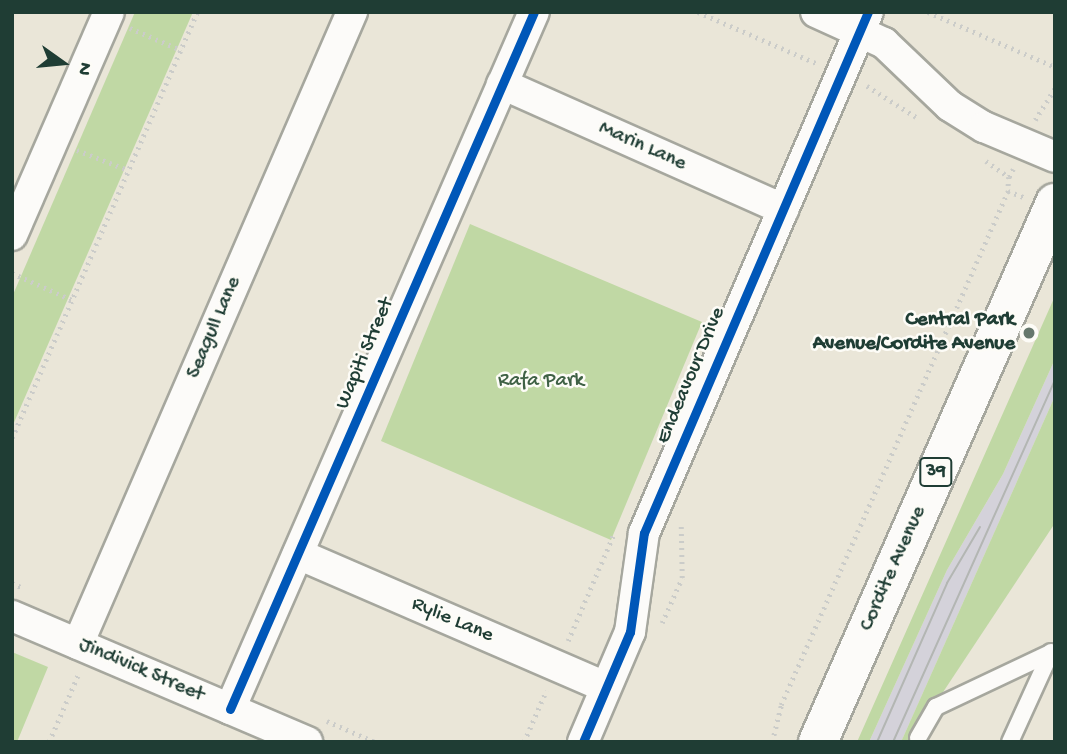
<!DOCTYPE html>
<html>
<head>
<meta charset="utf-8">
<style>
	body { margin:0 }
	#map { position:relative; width:1067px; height:754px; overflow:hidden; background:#eae6d8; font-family:"Gochi Hand",sans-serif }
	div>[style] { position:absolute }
	.industrial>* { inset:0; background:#d4d2da }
	.green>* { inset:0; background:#c0d8a4 }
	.path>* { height:4.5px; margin-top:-2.25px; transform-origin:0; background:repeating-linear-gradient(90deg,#cbccc9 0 2px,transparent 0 7px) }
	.roads { filter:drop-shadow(2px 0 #a6a79e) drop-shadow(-2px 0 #a6a79e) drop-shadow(0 2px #a6a79e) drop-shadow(0 -2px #a6a79e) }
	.service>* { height:16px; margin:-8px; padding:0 8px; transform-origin:8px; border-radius:8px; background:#fcfbf9 }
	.minor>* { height:30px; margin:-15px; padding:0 15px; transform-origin:15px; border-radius:15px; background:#fcfbf9 }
	.primary>* { height:38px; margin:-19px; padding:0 19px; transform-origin:19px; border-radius:19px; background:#fcfbf9 }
	.tram>* { height:2px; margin:-1px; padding:0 1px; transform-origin:1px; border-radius:1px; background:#b3b6b3 }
	.cycleway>* { height:9px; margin:-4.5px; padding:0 4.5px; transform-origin:4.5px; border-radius:4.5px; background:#0057b8 }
	.dots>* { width:19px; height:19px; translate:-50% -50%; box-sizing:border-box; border:4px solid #fdfcf7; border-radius:50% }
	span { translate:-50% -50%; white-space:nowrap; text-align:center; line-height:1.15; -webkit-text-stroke:5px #fdfcf7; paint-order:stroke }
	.shield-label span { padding:2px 5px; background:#fdfcf7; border:2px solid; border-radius:5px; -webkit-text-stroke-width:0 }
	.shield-label { font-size:19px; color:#1f3d34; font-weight:700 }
	.street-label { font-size:21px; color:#1f3d34 }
	.poi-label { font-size:21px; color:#1f3d34; font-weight:700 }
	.right { translate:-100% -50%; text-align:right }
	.park-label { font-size:21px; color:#3f6145 }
	.frame { position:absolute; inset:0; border:14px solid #1f3d34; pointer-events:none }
	.north { position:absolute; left:28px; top:28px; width:70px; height:70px; -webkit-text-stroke:5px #fdfcf7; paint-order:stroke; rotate:105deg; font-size:19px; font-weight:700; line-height:28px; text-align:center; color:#1f3d34 }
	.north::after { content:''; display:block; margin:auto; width:24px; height:32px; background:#1f3d34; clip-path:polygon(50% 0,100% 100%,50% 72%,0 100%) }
</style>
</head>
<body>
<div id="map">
	<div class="industrial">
		<div style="clip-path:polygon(1055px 359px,1055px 396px,901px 742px,869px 742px,947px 570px,1003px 474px)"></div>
	</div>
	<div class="green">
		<div style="clip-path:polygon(135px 12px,193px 12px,12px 427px,12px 297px)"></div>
		<div style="clip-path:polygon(470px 224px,702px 322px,611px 540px,381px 441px)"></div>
		<div style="clip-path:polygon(1055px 296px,1055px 359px,1003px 474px,947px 570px,869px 742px,857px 742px)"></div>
		<div style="clip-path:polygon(1055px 396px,1055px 523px,910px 742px,901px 742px)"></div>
		<div style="clip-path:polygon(12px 652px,48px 667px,17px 742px,12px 742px)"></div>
	</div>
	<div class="path">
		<div style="left:698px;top:12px;width:129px;rotate:23.4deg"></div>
		<div style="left:928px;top:12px;width:138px;rotate:23.4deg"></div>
		<div style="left:130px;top:28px;width:56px;rotate:23.3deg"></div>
		<div style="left:867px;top:86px;width:58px;rotate:32.3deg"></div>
		<div style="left:1035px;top:120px;width:38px;rotate:-58deg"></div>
		<div style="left:77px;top:150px;width:55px;rotate:21.4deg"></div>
		<div style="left:986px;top:161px;width:28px;rotate:35deg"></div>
		<div style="left:1009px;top:177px;width:9px;rotate:-63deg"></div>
		<div style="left:1009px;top:177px;width:14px;rotate:94deg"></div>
		<div style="left:1008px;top:191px;width:17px;rotate:21deg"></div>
		<div style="left:12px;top:273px;width:66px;rotate:24.2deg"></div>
		<div style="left:12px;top:438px;width:464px;rotate:-66.5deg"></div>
		<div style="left:12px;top:583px;width:10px;rotate:24deg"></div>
		<div style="left:662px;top:623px;width:49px;rotate:-66deg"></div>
		<div style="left:682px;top:578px;width:54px;rotate:-91.1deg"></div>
		<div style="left:568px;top:641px;width:114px;rotate:-66.8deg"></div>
		<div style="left:327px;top:721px;width:52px;rotate:23.6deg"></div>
		<div style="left:49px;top:742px;width:73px;rotate:-66.6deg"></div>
		<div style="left:524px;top:742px;width:56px;rotate:-66.7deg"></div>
		<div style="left:772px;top:742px;width:38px;rotate:-76deg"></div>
		<div style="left:781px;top:705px;width:562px;rotate:-66.17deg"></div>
	</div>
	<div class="roads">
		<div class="service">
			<div style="left:918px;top:738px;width:36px;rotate:-60deg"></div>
			<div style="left:936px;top:707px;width:124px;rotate:-25.3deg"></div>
			<div style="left:1010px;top:742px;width:99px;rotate:-65.5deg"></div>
		</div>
		<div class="minor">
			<div style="left:816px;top:12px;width:75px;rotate:24.5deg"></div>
			<div style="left:884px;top:43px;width:91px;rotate:43.7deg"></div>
			<div style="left:950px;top:106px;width:40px;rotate:32deg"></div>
			<div style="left:984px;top:127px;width:77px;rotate:22.9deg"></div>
			<div style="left:502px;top:84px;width:308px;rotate:24deg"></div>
			<div style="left:12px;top:235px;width:243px;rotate:-66.5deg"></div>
			<div style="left:298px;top:554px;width:335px;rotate:23.4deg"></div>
			<div style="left:12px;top:616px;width:321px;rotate:23.1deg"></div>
			<div style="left:78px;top:644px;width:689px;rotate:-66.56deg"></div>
			<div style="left:230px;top:709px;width:760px;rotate:-66.44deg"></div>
			<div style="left:583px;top:742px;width:120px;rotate:-66.9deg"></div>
			<div style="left:630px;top:632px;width:100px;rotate:-82deg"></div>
			<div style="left:644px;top:533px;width:567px;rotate:-66.74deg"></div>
		</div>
		<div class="primary">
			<div style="left:818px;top:742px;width:589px;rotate:-66.26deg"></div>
		</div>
	</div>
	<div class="tram">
		<div style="left:877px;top:742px;width:174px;rotate:-66.2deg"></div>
		<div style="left:947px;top:583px;width:65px;rotate:-59.5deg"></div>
		<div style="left:893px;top:742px;width:397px;rotate:-65.9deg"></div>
	</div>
	<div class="cycleway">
		<div style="left:230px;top:709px;width:760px;rotate:-66.44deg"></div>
		<div style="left:583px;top:742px;width:120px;rotate:-66.9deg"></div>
		<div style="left:630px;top:632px;width:100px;rotate:-82deg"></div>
		<div style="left:644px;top:533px;width:567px;rotate:-66.74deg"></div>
	</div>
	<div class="dots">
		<div style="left:1029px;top:333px;background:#66786d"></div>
	</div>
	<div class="shield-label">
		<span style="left:936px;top:472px">39</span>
	</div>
	<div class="street-label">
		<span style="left:642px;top:147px;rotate:24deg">Marin Lane</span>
		<span style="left:215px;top:328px;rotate:-67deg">Seagull Lane</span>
		<span style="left:366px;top:354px;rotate:-67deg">Wapiti Street</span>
		<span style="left:692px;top:376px;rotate:-67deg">Endeavour Drive</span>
		<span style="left:894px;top:569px;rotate:-66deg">Cordite Avenue</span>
		<span style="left:452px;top:621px;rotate:23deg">Rylie Lane</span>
		<span style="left:141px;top:671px;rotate:23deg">Jindivick Street</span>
	</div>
	<div class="poi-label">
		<span class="right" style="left:1015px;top:333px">Central Park<br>Avenue/Cordite Avenue</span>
	</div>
	<div class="park-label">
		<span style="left:541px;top:382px">Rafa Park</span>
	</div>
	<div class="frame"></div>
	<div class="north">N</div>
</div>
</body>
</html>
